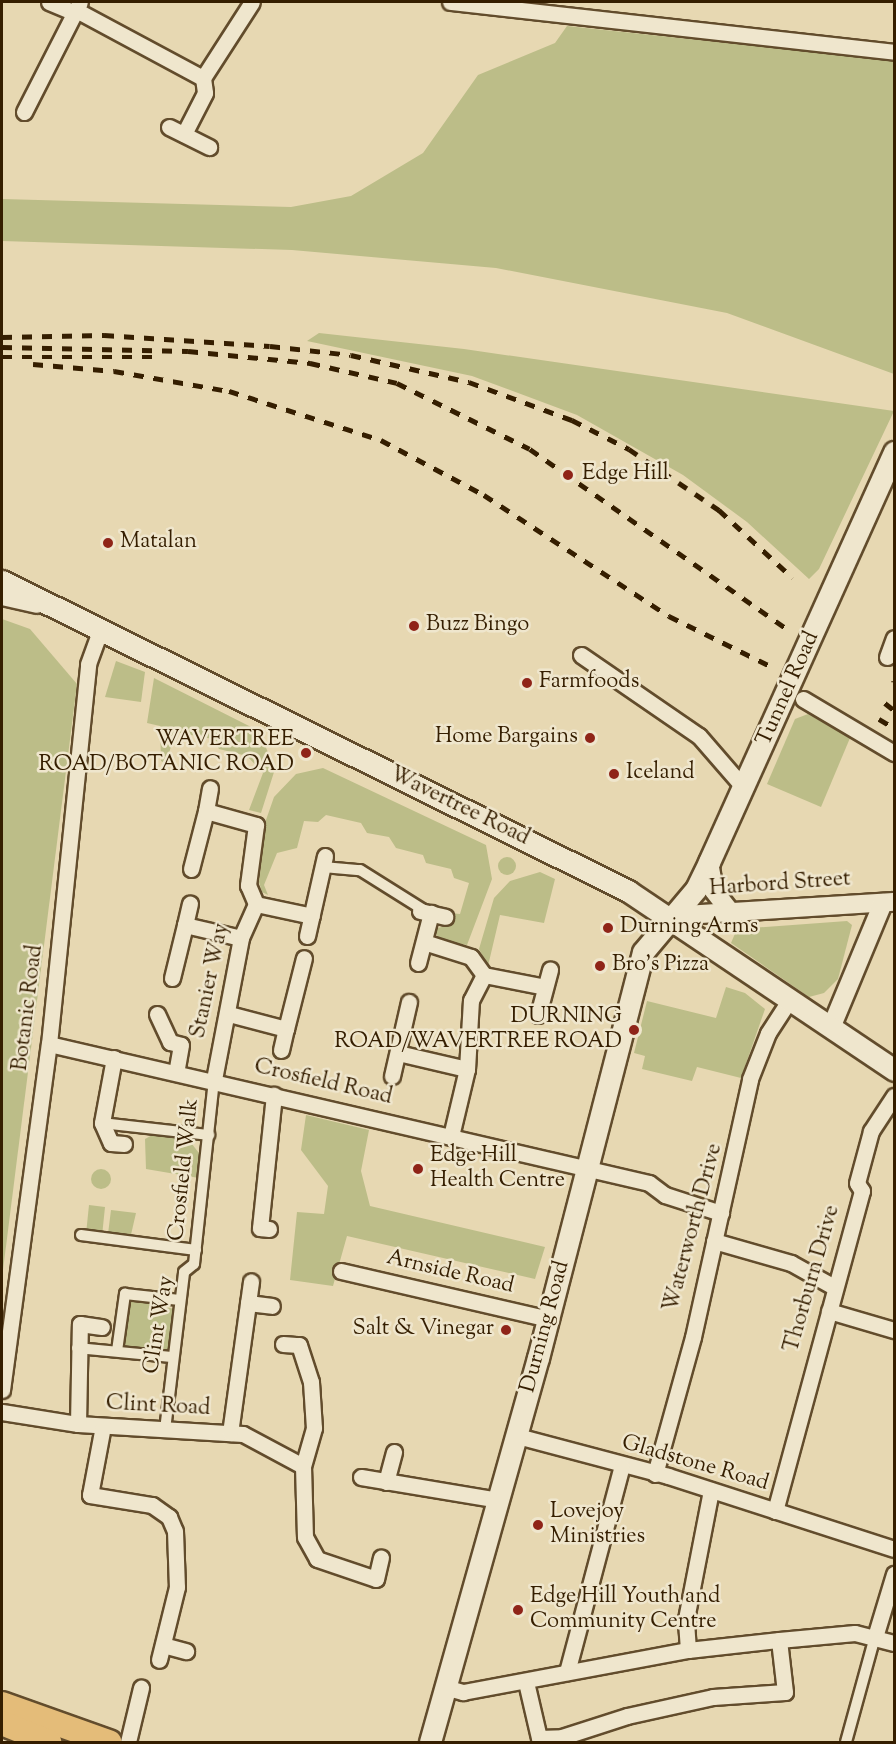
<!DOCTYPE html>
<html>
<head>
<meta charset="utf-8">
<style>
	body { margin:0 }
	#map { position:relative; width:896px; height:1744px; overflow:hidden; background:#e7d8b2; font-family:"Sorts Mill Goudy",serif }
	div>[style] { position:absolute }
	.green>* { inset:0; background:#bcbd88 }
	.round { border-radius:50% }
	.roads { filter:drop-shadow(2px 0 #624c2c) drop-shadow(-2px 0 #624c2c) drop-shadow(0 2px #624c2c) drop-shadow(0 -2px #624c2c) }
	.pedestrian>* { height:10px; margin:-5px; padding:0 5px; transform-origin:5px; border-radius:5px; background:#efe6cd }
	.minor>* { height:15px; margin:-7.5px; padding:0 7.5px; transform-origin:7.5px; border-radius:7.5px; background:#efe6cd }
	.tertiary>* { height:18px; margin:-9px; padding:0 9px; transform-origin:9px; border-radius:9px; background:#efe6cd }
	.secondary>* { height:21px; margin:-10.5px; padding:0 10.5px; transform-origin:10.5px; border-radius:10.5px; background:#efe6cd }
	.trunk>* { height:24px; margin:-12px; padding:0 12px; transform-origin:12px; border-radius:12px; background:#e4bc79 }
	.rail>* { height:4.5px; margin-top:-2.25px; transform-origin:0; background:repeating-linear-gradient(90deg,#351e00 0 10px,transparent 0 20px) }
	.dots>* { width:16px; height:16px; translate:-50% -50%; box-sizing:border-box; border:3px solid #efe6cd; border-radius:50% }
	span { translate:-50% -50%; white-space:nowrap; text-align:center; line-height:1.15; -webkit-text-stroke:5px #efe6cd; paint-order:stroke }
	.poi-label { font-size:22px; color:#351e00 }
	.left { translate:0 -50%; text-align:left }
	.right { translate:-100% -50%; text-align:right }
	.street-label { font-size:22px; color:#351e00 }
	.frame { position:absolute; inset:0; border:3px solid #351e00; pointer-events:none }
</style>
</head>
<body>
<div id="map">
	<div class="green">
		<div style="clip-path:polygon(567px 26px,894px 61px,894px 374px,727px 313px,496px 268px,292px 250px,2px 241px,2px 199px,291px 207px,351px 196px,423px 153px,478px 75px,555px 43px)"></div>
		<div style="clip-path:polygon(319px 333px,464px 349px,894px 411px,819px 569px,809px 579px,747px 522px,683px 475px,577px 415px,472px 376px,307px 341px)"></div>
		<div style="clip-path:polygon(2px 619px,30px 629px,77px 684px,2px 1278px)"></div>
		<div style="clip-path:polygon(116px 661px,145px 672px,141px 702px,105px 697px)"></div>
		<div style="clip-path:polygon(154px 678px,259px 731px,275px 769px,261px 813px,249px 810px,263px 773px,247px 756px,219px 749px,213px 739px,175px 732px,166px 764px,161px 761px,160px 726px,147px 723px)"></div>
		<div style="clip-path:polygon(808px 714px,850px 738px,821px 807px,767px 784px,795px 719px)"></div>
		<div style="clip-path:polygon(323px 768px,486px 845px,492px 879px,467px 945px,440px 940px,433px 929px,446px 926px,449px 913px,460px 914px,469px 883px,454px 878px,451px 869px,426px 863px,423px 855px,396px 848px,389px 837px,367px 833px,361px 823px,326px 815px,318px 822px,304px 821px,297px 848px,277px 853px,264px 885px,268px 895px,262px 892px,259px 882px,266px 820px,274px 797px,296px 774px)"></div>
		<div class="round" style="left:498px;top:857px;width:18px;height:18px"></div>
		<div style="clip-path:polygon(540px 872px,555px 879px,544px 923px,500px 915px,488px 966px,479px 949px,494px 898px,510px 881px)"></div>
		<div style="clip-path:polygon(847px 921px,852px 925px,838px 979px,824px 993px,809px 997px,731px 943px,737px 929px)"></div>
		<div style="clip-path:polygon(726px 987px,745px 993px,765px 1009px,741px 1078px,697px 1067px,692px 1081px,642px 1069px,645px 1056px,634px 1053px,647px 1001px,716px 1018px)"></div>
		<div style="clip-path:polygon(306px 1115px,369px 1130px,361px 1171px,370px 1206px,545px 1247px,535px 1279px,347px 1236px,333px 1286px,290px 1280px,297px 1212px,324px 1214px,328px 1186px,301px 1150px)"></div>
		<div style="clip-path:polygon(158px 1132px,185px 1135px,202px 1157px,199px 1178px,146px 1169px,145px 1139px)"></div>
		<div class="round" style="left:91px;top:1169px;width:20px;height:20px"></div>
		<div style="clip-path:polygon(89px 1205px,105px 1207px,102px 1236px,86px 1234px)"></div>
		<div style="clip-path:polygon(111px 1210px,136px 1213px,130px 1239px,108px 1234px)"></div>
		<div style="clip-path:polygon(131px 1298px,174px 1309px,168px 1354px,120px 1348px,125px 1302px)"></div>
	</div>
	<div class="roads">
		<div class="pedestrian">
			<div style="left:323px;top:867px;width:37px;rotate:5deg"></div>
			<div style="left:360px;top:870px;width:79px;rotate:32.1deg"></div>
			<div style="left:102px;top:1123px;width:108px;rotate:6.4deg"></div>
			<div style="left:81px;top:1235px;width:116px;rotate:7.4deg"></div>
			<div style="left:77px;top:1348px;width:95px;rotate:5.4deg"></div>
			<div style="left:117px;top:1351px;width:58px;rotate:-82deg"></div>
			<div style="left:125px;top:1294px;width:55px;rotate:6.2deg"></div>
			<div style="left:165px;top:1430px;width:159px;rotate:-83.1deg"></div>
			<div style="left:184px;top:1272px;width:13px;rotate:-39deg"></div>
			<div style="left:194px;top:1264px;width:185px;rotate:-83.8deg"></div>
			<div style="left:846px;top:1742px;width:109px;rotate:-74.6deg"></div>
		</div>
		<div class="minor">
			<div style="left:49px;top:2px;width:28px;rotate:23deg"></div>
			<div style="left:450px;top:2px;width:447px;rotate:6.4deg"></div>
			<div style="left:76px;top:10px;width:144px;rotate:28.2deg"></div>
			<div style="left:203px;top:78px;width:15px;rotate:82deg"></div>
			<div style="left:205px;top:93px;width:46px;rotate:117.1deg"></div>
			<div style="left:203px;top:78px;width:90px;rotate:-57.2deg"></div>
			<div style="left:24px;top:112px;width:123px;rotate:-63deg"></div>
			<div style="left:169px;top:127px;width:45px;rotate:26.6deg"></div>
			<div style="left:2px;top:597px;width:35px;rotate:13deg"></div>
			<div style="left:581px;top:655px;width:143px;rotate:34.5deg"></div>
			<div style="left:699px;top:736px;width:69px;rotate:49.1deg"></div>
			<div style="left:887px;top:657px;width:20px;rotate:-70deg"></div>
			<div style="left:803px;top:699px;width:106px;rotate:30.7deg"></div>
			<div style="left:206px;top:811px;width:23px;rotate:-80deg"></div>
			<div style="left:191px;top:869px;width:60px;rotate:-75.5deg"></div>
			<div style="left:206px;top:811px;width:52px;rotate:15.6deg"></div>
			<div style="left:256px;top:825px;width:61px;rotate:97.6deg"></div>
			<div style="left:248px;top:885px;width:21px;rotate:67deg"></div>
			<div style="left:256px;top:904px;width:37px;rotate:114deg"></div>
			<div style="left:241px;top:938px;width:145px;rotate:100.8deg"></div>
			<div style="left:256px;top:904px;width:57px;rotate:12.1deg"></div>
			<div style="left:420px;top:911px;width:26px;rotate:13deg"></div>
			<div style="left:185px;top:925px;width:22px;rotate:-77deg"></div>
			<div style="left:307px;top:936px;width:82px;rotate:-77.3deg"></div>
			<div style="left:424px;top:942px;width:49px;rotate:17.7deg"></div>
			<div style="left:471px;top:957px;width:22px;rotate:54deg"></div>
			<div style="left:484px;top:975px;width:28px;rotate:117deg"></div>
			<div style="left:471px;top:1000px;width:69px;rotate:93.3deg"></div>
			<div style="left:467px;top:1069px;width:69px;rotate:103.4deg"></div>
			<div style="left:418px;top:963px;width:52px;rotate:-75.4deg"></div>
			<div style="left:484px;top:975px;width:62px;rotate:11.1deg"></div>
			<div style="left:172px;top:978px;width:55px;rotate:-76.2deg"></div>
			<div style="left:185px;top:925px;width:57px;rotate:13.1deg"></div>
			<div style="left:157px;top:1014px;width:31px;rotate:65deg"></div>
			<div style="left:170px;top:1042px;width:11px;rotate:15deg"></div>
			<div style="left:181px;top:1045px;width:27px;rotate:100deg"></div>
			<div style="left:229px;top:1014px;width:59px;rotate:14.7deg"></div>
			<div style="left:286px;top:1029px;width:73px;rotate:-75.8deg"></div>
			<div style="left:538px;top:1015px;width:47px;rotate:-75.1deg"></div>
			<div style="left:49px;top:1044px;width:616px;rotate:13.04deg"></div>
			<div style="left:649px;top:1183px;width:20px;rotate:37deg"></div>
			<div style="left:665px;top:1195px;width:59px;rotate:17.8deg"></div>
			<div style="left:281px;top:1050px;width:22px;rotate:-77deg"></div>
			<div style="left:398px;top:1053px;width:71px;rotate:13.1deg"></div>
			<div style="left:114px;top:1058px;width:66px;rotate:100.5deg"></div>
			<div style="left:102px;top:1123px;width:22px;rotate:66deg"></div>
			<div style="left:111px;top:1143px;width:13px;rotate:4deg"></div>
			<div style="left:392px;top:1076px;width:76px;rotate:-77.1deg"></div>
			<div style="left:269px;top:1229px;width:9px;rotate:-174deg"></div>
			<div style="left:260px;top:1228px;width:134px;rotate:-84deg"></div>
			<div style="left:714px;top:1241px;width:80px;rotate:15.9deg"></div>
			<div style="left:791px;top:1263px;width:49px;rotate:29.2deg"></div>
			<div style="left:341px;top:1271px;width:213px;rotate:13deg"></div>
			<div style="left:248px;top:1303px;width:24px;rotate:7deg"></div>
			<div style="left:829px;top:1311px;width:68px;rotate:16.3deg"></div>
			<div style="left:283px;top:1344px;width:16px;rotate:4deg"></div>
			<div style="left:299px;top:1345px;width:39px;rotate:72deg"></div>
			<div style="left:311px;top:1382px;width:46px;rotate:86.3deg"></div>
			<div style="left:314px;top:1428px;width:40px;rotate:106deg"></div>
			<div style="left:2px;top:1390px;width:349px;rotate:-82.3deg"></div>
			<div style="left:49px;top:1044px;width:382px;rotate:-84.1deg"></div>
			<div style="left:88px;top:664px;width:35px;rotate:-70deg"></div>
			<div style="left:2px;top:1412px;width:77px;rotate:9deg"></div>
			<div style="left:78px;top:1424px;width:165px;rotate:3.5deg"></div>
			<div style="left:243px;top:1434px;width:68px;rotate:28.1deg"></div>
			<div style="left:78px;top:1424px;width:100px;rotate:-88.9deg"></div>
			<div style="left:80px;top:1324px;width:22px;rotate:8deg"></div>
			<div style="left:103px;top:1426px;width:70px;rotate:100.7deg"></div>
			<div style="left:90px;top:1495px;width:63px;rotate:9.2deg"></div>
			<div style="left:152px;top:1505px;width:21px;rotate:35deg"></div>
			<div style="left:169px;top:1517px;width:15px;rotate:67deg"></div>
			<div style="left:175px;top:1531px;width:56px;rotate:88deg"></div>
			<div style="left:177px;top:1587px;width:75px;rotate:103.9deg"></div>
			<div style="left:230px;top:1433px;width:153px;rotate:-82.1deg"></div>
			<div style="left:517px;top:1436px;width:156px;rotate:14.8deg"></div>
			<div style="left:668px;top:1476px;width:237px;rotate:17.9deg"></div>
			<div style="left:303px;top:1466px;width:71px;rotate:88.4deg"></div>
			<div style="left:305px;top:1537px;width:25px;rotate:61deg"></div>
			<div style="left:317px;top:1559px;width:62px;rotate:18.7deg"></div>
			<div style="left:376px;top:1579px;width:22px;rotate:-77deg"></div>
			<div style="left:655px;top:1474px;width:142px;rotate:-74.5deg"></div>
			<div style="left:693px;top:1337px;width:264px;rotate:-77.5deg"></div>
			<div style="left:750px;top:1079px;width:49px;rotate:-68.6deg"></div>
			<div style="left:768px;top:1033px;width:38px;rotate:-57deg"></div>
			<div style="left:361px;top:1477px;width:139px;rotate:9.5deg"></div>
			<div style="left:386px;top:1482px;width:31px;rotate:-75deg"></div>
			<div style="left:775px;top:1511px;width:332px;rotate:-74.8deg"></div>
			<div style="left:862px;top:1191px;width:9px;rotate:-122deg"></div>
			<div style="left:857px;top:1183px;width:54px;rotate:-74.9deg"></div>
			<div style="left:871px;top:1131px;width:42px;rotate:-56.7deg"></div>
			<div style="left:875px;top:1637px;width:66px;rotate:-73.2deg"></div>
			<div style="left:163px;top:1645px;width:24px;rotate:15deg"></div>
			<div style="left:688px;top:1650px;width:31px;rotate:-94deg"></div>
			<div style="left:686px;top:1619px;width:131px;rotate:-79deg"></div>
			<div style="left:567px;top:1672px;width:213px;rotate:-75.1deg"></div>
			<div style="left:526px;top:1682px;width:57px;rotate:76.9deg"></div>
			<div style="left:539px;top:1738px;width:23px;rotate:-2deg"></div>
			<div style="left:562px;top:1737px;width:68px;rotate:-17.9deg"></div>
			<div style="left:627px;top:1716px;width:88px;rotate:-12.5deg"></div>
			<div style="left:713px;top:1697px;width:72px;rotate:-4deg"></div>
			<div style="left:785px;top:1692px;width:52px;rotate:-96.6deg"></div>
			<div style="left:445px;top:1687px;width:19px;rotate:16deg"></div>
			<div style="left:463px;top:1692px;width:229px;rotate:-10.6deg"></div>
			<div style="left:688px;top:1650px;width:92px;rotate:-6.3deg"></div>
			<div style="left:779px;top:1640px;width:76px;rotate:-5.3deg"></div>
			<div style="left:855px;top:1633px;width:40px;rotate:14.4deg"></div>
			<div style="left:128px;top:1742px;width:56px;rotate:-76.5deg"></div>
		</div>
		<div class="tertiary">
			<div style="left:709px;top:862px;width:29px;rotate:80deg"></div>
			<div style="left:714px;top:891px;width:28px;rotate:52deg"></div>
			<div style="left:669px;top:916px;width:225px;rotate:-3.6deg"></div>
			<div style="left:831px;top:1028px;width:135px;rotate:-67.4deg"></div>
		</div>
		<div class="secondary">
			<div style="left:2px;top:581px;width:699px;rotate:26.34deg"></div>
			<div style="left:628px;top:891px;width:321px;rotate:33.9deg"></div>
			<div style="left:430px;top:1742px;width:399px;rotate:-74.3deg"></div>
			<div style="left:538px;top:1358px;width:419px;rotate:-75.5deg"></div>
			<div style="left:643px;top:952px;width:82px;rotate:-49.9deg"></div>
			<div style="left:696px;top:889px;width:30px;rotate:-64deg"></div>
			<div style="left:709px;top:862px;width:450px;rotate:-65.7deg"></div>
		</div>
		<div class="trunk">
			<div style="left:2px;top:1704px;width:114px;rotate:19.6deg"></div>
			<div style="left:2px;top:1723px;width:51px;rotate:22deg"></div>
		</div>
	</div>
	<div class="rail">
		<div style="left:2px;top:337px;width:102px;rotate:-1.1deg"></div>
		<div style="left:104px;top:335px;width:166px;rotate:3.8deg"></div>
		<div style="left:270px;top:346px;width:81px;rotate:6.3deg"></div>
		<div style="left:351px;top:355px;width:121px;rotate:12.9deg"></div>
		<div style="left:469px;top:382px;width:110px;rotate:20.3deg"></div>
		<div style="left:572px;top:420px;width:64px;rotate:27deg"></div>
		<div style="left:629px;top:449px;width:109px;rotate:34.1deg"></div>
		<div style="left:719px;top:510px;width:100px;rotate:42.6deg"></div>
		<div style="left:2px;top:347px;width:186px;rotate:1.2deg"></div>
		<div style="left:188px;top:351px;width:123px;rotate:5.6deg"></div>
		<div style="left:310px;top:363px;width:89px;rotate:12.9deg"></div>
		<div style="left:397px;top:383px;width:148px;rotate:26.4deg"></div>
		<div style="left:530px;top:449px;width:314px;rotate:35deg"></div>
		<div style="left:2px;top:357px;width:158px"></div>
		<div style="left:33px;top:364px;width:81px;rotate:4.9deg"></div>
		<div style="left:114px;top:371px;width:117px;rotate:9.9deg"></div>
		<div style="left:229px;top:391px;width:160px;rotate:17.9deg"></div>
		<div style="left:381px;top:440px;width:117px;rotate:28.1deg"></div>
		<div style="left:484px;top:495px;width:221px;rotate:33.2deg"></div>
		<div style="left:669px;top:616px;width:117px;rotate:26.3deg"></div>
		<div style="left:894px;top:681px;width:1px;rotate:90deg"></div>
		<div style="left:885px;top:703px;width:11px;rotate:38deg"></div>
		<div style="left:879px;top:719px;width:17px;rotate:31deg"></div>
	</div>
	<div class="dots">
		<div style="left:568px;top:475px;background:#8f2418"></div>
		<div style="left:108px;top:543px;background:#8f2418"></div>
		<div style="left:414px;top:626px;background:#8f2418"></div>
		<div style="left:527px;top:683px;background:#8f2418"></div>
		<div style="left:590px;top:738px;background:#8f2418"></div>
		<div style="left:306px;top:753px;background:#8f2418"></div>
		<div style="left:614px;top:774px;background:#8f2418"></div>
		<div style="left:608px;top:928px;background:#8f2418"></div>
		<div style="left:600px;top:966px;background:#8f2418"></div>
		<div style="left:634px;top:1030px;background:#8f2418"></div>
		<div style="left:418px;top:1169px;background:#8f2418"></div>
		<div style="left:506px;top:1330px;background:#8f2418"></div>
		<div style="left:538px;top:1525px;background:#8f2418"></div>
		<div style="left:518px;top:1610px;background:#8f2418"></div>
	</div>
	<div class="poi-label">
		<span class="left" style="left:582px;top:475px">Edge Hill</span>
		<span class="left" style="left:120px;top:543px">Matalan</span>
		<span class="left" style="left:426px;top:626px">Buzz Bingo</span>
		<span class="left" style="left:539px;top:683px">Farmfoods</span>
		<span class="right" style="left:578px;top:738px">Home Bargains</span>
		<span class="right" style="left:294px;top:753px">WAVERTREE<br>ROAD/BOTANIC ROAD</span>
		<span class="left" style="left:626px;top:774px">Iceland</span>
		<span class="left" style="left:620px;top:928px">Durning Arms</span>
		<span class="left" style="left:612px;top:966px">Bro's Pizza</span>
		<span class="right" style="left:622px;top:1030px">DURNING<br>ROAD/WAVERTREE ROAD</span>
		<span class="left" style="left:430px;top:1169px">Edge Hill<br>Health Centre</span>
		<span class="right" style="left:494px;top:1330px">Salt &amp; Vinegar</span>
		<span class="left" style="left:550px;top:1525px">Lovejoy<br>Ministries</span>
		<span class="left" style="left:530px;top:1610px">Edge Hill Youth and<br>Community Centre</span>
	</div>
	<div class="street-label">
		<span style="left:789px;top:689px;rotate:-66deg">Tunnel Road</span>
		<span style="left:459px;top:807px;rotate:26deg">Wavertree Road</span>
		<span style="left:780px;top:885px;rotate:-4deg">Harbord Street</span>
		<span style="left:211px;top:981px;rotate:-78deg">Stanier Way</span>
		<span style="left:29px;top:1008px;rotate:-83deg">Botanic Road</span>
		<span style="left:323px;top:1083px;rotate:13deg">Crosfield Road</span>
		<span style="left:185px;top:1170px;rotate:-84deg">Crosfield Walk</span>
		<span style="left:694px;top:1228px;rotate:-75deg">Waterworth Drive</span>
		<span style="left:450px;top:1273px;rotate:13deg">Arnside Road</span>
		<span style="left:813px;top:1279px;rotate:-74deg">Thorburn Drive</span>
		<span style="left:160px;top:1325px;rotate:-81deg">Clint Way</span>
		<span style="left:546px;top:1327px;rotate:-75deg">Durning Road</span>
		<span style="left:158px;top:1407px;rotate:3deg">Clint Road</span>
		<span style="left:695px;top:1464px;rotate:16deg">Gladstone Road</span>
	</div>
	<div class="frame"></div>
</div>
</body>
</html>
